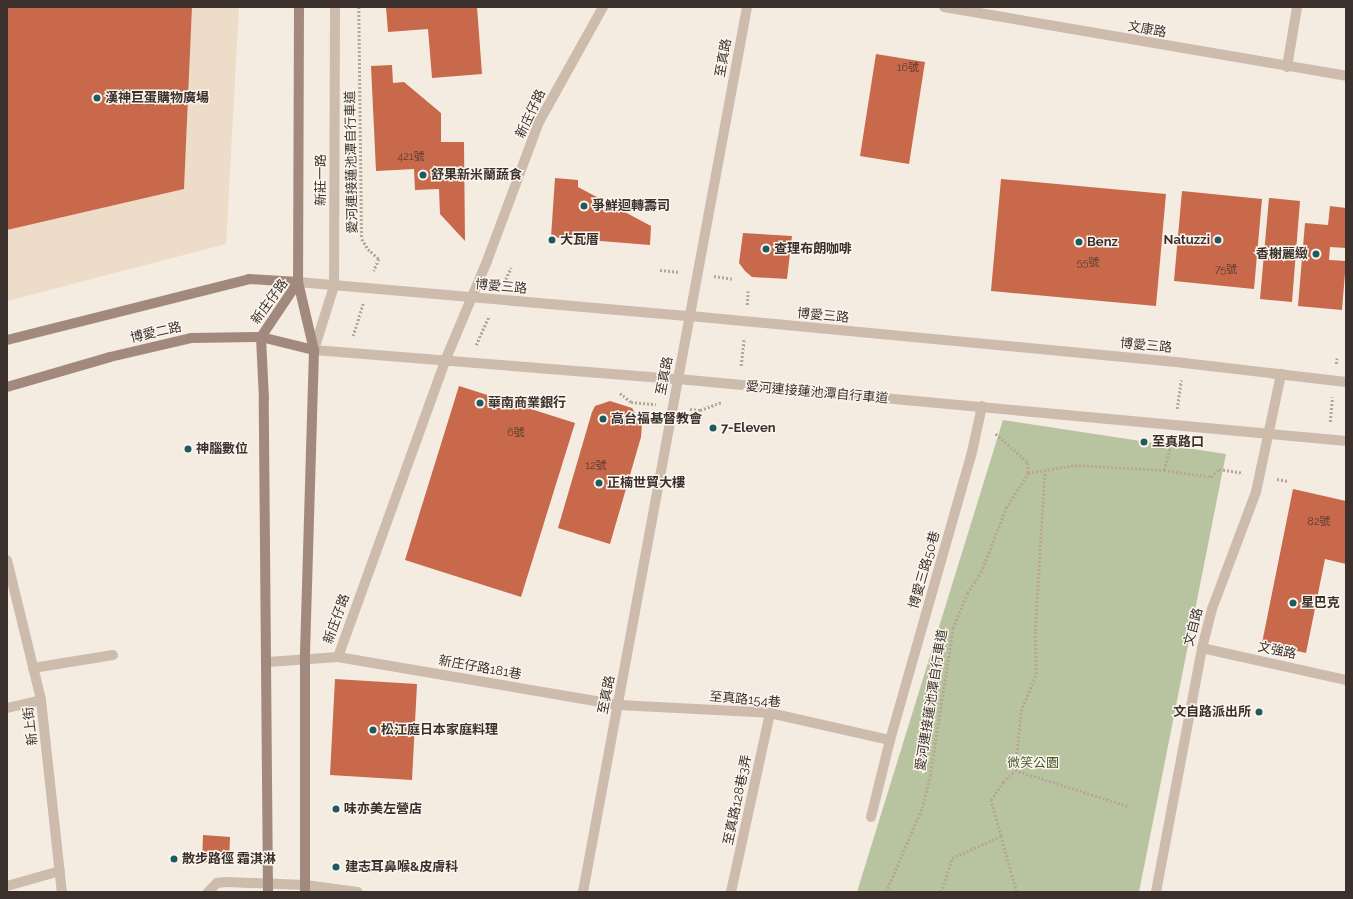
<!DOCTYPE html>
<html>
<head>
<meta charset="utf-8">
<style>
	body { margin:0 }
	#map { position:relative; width:1353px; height:899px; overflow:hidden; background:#f4ebe1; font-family:Raleway,"Noto Sans TC",sans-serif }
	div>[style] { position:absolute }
	.green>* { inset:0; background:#b8c4a0 }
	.plaza>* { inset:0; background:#ecdcc8 }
	.building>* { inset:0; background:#c8694b }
	.path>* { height:2.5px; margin-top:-1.25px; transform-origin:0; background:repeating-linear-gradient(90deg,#b9a596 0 2px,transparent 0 4px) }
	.lane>* { height:10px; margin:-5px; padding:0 5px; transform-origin:5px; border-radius:5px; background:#cdbbac }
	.street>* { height:10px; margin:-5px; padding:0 5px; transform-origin:5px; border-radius:5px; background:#cdbbac }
	.secondary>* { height:10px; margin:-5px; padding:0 5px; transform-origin:5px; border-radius:5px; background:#a18a7d }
	.dots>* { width:11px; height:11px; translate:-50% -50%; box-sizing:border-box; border:2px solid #fbf5ee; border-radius:50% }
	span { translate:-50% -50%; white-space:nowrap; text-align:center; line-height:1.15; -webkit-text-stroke:3px #fbf5ee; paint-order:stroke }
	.number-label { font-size:11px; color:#5e3e33 }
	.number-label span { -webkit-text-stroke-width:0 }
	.street-label { font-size:13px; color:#3b302b }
	.poi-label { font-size:13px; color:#3b302b; font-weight:700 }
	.left { translate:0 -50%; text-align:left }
	.right { translate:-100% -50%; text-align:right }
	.park-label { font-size:13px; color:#4a5a2e }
	.frame { position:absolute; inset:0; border:8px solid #3b302b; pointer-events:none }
</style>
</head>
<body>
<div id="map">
	<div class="green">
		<div style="clip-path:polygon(1003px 420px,1226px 454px,1139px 892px,857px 892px)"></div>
	</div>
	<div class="plaza">
		<div style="clip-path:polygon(192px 7px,239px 7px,226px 244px,7px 301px,7px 230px,184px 189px)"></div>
	</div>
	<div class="building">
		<div style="clip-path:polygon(7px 7px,192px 7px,184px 189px,7px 230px)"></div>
		<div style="clip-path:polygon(386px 7px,477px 7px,482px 74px,432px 78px,428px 29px,388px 32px)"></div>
		<div style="clip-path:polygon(876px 54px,925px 62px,909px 164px,860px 156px)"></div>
		<div style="clip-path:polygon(392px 65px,393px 83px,404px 82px,441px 113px,441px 142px,464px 142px,465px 241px,440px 214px,439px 189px,415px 190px,414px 169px,376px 171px,371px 66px)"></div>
		<div style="clip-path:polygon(555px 178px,578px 180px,578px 187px,651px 226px,650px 245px,551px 237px)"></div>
		<div style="clip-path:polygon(1001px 179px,1166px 194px,1156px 306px,991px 291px)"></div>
		<div style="clip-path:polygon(1182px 191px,1262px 199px,1254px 289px,1174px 281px)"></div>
		<div style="clip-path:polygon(1269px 198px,1300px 201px,1292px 302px,1260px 299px)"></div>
		<div style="clip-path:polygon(1330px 206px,1346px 208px,1346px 248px,1330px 247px,1329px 260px,1346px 261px,1342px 310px,1298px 306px,1305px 223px,1328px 225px)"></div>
		<div style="clip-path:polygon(743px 233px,792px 236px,787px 279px,752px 277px,745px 271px,739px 263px)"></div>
		<div style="clip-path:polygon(459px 386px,575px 423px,521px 597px,405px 560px)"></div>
		<div style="clip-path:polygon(610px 401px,632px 408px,642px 424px,641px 437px,610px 544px,558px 528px,592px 412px,595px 406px)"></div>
		<div style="clip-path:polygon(1293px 489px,1346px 501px,1346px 564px,1325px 559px,1306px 653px,1262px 643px)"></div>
		<div style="clip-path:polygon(335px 679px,417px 684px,412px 780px,330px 775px)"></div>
		<div style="clip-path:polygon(203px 835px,230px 837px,229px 864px,202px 862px)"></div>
	</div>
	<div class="path">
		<div style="left:359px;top:7px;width:232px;rotate:89.3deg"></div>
		<div style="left:362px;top:239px;width:12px;rotate:59deg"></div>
		<div style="left:368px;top:249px;width:15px;rotate:42deg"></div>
		<div style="left:379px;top:259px;width:13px;rotate:113deg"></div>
		<div style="left:660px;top:270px;width:20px;rotate:6deg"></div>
		<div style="left:714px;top:276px;width:18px;rotate:9deg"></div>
		<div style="left:504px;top:283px;width:17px;rotate:-66deg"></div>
		<div style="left:747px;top:305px;width:14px;rotate:-86deg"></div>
		<div style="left:353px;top:336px;width:34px;rotate:-73deg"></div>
		<div style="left:476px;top:345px;width:32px;rotate:-66deg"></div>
		<div style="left:1336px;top:364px;width:6px;rotate:-81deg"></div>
		<div style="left:741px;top:366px;width:28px;rotate:-84deg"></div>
		<div style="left:620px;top:393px;width:14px;rotate:39deg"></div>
		<div style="left:631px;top:402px;width:25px;rotate:5deg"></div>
		<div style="left:690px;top:409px;width:10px;rotate:6deg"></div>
		<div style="left:700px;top:410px;width:23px;rotate:-20deg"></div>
		<div style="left:1177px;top:409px;width:29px;rotate:-82deg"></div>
		<div style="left:1330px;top:422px;width:25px;rotate:-85deg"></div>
		<div style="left:1164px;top:470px;width:28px;rotate:-75deg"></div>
		<div style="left:1028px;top:473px;width:48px;rotate:-9.7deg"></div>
		<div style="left:1075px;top:465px;width:89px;rotate:3.2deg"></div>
		<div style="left:1164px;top:470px;width:48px;rotate:8.5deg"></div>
		<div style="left:1211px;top:477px;width:11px;rotate:-45deg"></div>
		<div style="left:1219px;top:469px;width:24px;rotate:9deg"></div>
		<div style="left:1277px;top:479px;width:11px;rotate:10deg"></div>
		<div style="left:1015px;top:770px;width:119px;rotate:17.7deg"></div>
		<div style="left:1001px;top:836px;width:37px;rotate:-106deg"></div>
		<div style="left:991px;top:800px;width:22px;rotate:-56deg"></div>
		<div style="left:1003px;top:782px;width:17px;rotate:-45deg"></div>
		<div style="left:1015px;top:770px;width:59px;rotate:-84.2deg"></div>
		<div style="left:1021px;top:711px;width:40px;rotate:-68deg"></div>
		<div style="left:1036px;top:674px;width:43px;rotate:-91.3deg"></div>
		<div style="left:1035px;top:631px;width:162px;rotate:-86.5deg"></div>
		<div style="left:886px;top:892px;width:91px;rotate:-66.8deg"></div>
		<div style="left:922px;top:808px;width:33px;rotate:-76deg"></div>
		<div style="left:930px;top:776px;width:150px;rotate:-81.2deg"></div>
		<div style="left:953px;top:628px;width:38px;rotate:-68deg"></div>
		<div style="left:967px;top:593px;width:25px;rotate:-56deg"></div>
		<div style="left:981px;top:572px;width:69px;rotate:-68.7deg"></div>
		<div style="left:1006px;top:508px;width:41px;rotate:-57.8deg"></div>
		<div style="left:1028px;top:473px;width:11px;rotate:-95deg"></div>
		<div style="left:1027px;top:462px;width:43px;rotate:-138.8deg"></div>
		<div style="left:941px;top:892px;width:36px;rotate:-72deg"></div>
		<div style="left:952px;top:858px;width:54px;rotate:-24.2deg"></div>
		<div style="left:1001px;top:836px;width:58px;rotate:74.1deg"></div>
	</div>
	<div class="lane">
		<div style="left:338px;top:657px;width:285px;rotate:9.7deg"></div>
		<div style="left:619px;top:705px;width:151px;rotate:3deg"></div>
		<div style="left:770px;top:713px;width:123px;rotate:12.7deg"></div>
		<div style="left:33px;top:668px;width:81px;rotate:-9.2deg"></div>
		<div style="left:871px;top:817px;width:79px;rotate:-76.1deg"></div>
		<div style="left:890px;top:740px;width:299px;rotate:-74.1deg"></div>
		<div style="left:972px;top:452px;width:47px;rotate:-77.7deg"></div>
		<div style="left:7px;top:886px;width:55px;rotate:-15.8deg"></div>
		<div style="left:208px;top:892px;width:13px;rotate:-45deg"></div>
		<div style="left:217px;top:883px;width:9px;rotate:-6deg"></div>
		<div style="left:226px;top:882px;width:79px;rotate:2.2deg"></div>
		<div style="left:305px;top:885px;width:53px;rotate:7.5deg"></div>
		<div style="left:731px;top:892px;width:183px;rotate:-77.7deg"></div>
	</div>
	<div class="street">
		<div style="left:335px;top:7px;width:279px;rotate:90.2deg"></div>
		<div style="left:334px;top:286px;width:67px;rotate:107.4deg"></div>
		<div style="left:314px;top:350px;width:365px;rotate:4.6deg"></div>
		<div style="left:678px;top:379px;width:671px;rotate:5.3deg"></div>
		<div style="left:944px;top:7px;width:408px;rotate:9.7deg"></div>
		<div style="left:1287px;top:67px;width:61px;rotate:-80.5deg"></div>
		<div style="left:298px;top:282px;width:393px;rotate:5deg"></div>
		<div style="left:690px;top:316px;width:496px;rotate:5.4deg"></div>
		<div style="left:1184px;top:363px;width:163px;rotate:6.7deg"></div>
		<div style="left:7px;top:560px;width:144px;rotate:76.3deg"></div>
		<div style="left:41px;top:700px;width:193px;rotate:83.8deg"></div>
		<div style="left:1202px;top:648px;width:148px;rotate:12.5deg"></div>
		<div style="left:268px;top:662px;width:70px;rotate:-4.1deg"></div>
		<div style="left:338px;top:657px;width:315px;rotate:-70.1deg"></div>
		<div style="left:445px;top:361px;width:108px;rotate:-67.2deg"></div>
		<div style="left:487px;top:261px;width:148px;rotate:-69.5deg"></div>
		<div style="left:539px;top:122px;width:132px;rotate:-60.9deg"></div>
		<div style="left:7px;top:708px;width:35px;rotate:-13deg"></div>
		<div style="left:583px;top:892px;width:900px;rotate:-79.5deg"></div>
		<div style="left:1156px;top:892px;width:248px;rotate:-79.3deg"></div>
		<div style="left:1202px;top:648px;width:40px;rotate:-75.6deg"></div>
		<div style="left:1212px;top:609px;width:125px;rotate:-69.4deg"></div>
		<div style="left:1256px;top:492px;width:121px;rotate:-78deg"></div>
	</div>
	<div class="secondary">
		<div style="left:299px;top:7px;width:275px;rotate:90.2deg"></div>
		<div style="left:298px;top:282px;width:70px;rotate:76.8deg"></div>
		<div style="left:314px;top:350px;width:310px;rotate:91.7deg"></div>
		<div style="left:305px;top:660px;width:232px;rotate:90deg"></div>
		<div style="left:7px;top:340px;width:250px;rotate:-14.1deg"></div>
		<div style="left:249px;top:279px;width:49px;rotate:3.5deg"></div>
		<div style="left:7px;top:387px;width:107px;rotate:-16.2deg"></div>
		<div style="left:110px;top:357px;width:83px;rotate:-13.2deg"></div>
		<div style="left:191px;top:338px;width:70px;rotate:-0.8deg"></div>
		<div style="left:261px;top:337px;width:55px;rotate:13.8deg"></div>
		<div style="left:268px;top:892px;width:493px;rotate:-90.5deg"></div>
		<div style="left:264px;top:399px;width:62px;rotate:-92.8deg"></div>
		<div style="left:261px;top:337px;width:66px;rotate:-56.1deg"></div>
	</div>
	<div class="dots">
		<div style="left:97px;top:98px;background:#1f5a5e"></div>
		<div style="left:423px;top:175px;background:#1f5a5e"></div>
		<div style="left:584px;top:206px;background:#1f5a5e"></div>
		<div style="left:552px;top:240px;background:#1f5a5e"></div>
		<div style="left:1218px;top:240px;background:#1f5a5e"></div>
		<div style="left:1079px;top:242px;background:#1f5a5e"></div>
		<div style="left:766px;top:249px;background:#1f5a5e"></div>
		<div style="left:1316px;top:254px;background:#1f5a5e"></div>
		<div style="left:480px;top:403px;background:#1f5a5e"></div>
		<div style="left:603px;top:419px;background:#1f5a5e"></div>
		<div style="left:713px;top:428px;background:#1f5a5e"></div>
		<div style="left:1144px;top:442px;background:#1f5a5e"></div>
		<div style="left:188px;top:449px;background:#1f5a5e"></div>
		<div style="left:599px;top:483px;background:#1f5a5e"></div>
		<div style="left:1293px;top:603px;background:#1f5a5e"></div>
		<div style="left:1259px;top:712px;background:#1f5a5e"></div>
		<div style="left:373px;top:730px;background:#1f5a5e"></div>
		<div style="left:336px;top:809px;background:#1f5a5e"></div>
		<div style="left:174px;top:859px;background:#1f5a5e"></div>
		<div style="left:336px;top:867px;background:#1f5a5e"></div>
	</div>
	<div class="number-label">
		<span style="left:908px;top:68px">16號</span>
		<span style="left:411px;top:157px">421號</span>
		<span style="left:1088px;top:263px">55號</span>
		<span style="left:1226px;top:270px">75號</span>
		<span style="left:516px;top:433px">6號</span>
		<span style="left:596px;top:466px">12號</span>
		<span style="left:1319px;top:522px">82號</span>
	</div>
	<div class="street-label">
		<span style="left:1147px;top:30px;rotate:10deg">文康路</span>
		<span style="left:724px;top:58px;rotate:-80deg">至真路</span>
		<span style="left:531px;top:114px;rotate:-65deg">新庄仔路</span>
		<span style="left:352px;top:162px;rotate:-91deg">愛河連接蓮池潭自行車道</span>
		<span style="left:321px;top:180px;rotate:-90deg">新莊一路</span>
		<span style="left:501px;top:287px;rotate:5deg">博愛三路</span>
		<span style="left:270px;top:302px;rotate:-54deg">新庄仔路</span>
		<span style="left:823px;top:316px;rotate:5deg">博愛三路</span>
		<span style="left:156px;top:333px;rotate:-13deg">博愛二路</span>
		<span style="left:1146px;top:346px;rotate:5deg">博愛三路</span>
		<span style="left:665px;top:376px;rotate:-79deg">至真路</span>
		<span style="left:817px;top:393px;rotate:5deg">愛河連接蓮池潭自行車道</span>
		<span style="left:925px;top:570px;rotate:-74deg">博愛三路50巷</span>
		<span style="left:337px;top:619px;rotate:-70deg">新庄仔路</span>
		<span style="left:1194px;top:627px;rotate:-75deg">文自路</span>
		<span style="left:1277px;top:651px;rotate:12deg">文強路</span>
		<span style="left:480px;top:668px;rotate:10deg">新庄仔路181巷</span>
		<span style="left:607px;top:695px;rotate:-79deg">至真路</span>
		<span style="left:745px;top:700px;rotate:5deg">至真路154巷</span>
		<span style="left:932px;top:700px;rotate:-81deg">愛河連接蓮池潭自行車道</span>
		<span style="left:31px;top:726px;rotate:-97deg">新上街</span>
		<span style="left:738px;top:800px;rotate:-78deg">至真路128巷3弄</span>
	</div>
	<div class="poi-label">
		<span class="left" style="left:105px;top:98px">漢神巨蛋購物廣場</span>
		<span class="left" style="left:431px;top:175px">舒果新米蘭蔬食</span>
		<span class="left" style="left:592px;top:206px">爭鮮迴轉壽司</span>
		<span class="left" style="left:560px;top:240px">大瓦厝</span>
		<span class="right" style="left:1210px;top:240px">Natuzzi</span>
		<span class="left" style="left:1087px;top:242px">Benz</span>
		<span class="left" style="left:774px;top:249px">查理布朗咖啡</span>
		<span class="right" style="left:1308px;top:254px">香榭麗緻</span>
		<span class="left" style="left:488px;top:403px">華南商業銀行</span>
		<span class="left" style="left:611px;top:419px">高台福基督教會</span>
		<span class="left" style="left:721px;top:428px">7-Eleven</span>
		<span class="left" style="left:1152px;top:442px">至真路口</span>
		<span class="left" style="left:196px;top:449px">神腦數位</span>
		<span class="left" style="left:607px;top:483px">正楠世貿大樓</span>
		<span class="left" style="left:1301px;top:603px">星巴克</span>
		<span class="right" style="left:1251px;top:712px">文自路派出所</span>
		<span class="left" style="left:381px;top:730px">松江庭日本家庭料理</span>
		<span class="left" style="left:344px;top:809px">味亦美左營店</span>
		<span class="left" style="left:182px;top:859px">散步路徑 霜淇淋</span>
		<span class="left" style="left:345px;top:867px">建志耳鼻喉&amp;皮膚科</span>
	</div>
	<div class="park-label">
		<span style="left:1033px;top:763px">微笑公園</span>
	</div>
	<div class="frame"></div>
</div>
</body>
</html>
